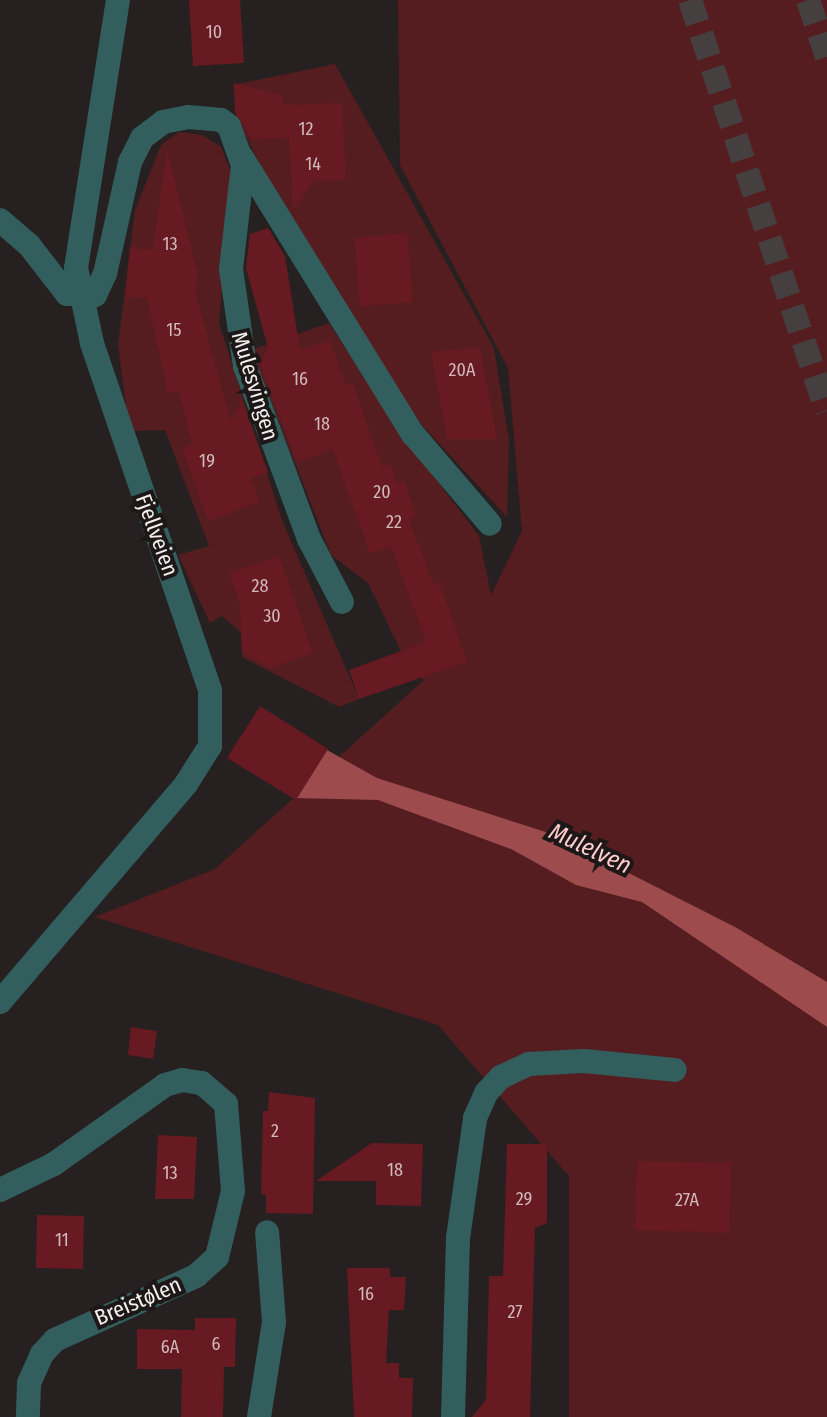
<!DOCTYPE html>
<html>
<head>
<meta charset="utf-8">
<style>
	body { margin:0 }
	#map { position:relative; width:827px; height:1417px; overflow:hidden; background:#262020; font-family:"Fira Sans Condensed",sans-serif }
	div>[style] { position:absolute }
	.green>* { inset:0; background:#551d20 }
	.water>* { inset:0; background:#9d4b4d }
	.building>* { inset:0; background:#671a21 }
	.trunk-tunnel>* { height:24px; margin-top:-12px; transform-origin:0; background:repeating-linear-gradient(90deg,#453f3f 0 24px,transparent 0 36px) }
	.minor>* { height:24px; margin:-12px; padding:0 12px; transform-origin:12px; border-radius:12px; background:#325f5d }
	span { translate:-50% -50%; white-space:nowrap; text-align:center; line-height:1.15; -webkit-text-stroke:8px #1d1717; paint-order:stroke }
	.number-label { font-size:18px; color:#d1babc }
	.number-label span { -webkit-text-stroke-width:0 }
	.street-label { font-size:22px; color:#f4efef }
	.water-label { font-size:24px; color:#fecdcc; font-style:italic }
</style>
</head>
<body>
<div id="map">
	<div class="green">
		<div style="clip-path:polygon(398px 0,827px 0,827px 1417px,569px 1417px,569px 1176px,438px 1025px,95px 917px,215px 869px,424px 680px,411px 672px,368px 583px,331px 555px,251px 350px,329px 323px,394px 424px,479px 536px,491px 595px,522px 531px,508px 368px,400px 165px)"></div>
		<div style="clip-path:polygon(335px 64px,494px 348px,509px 440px,507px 517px,422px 425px,358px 336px,288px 222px,236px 116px,233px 85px)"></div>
		<div style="clip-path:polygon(179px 132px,202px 135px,221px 147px,232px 175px,219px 323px,282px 520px,359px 699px,339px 707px,242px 657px,241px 633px,222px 616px,210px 623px,178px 555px,209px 546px,165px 430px,135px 431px,127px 414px,118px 345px,135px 210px,161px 145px)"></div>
	</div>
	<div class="water">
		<div style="clip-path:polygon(327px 750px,377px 778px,552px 834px,735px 927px,827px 982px,827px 1027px,642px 902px,576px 885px,511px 849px,378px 800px,295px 798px)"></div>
	</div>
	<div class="building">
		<div style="clip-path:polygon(189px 0,240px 0,244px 63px,193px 66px)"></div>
		<div style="clip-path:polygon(234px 83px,283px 96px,283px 105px,342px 103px,346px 180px,314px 181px,293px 210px,289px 137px,253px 140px,235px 112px)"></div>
		<div style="clip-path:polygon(167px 149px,198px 276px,195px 292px,231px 421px,242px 400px,268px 472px,251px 478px,259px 502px,208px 521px,182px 448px,192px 444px,179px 391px,168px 394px,147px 298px,125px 297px,130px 247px,153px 250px)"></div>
		<div style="clip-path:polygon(268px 228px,285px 256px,300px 350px,330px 340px,346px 386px,353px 383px,382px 467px,390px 464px,397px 483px,404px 481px,416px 516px,409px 519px,433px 584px,439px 582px,467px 662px,359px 699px,349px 670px,426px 642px,391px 546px,370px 554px,333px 449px,297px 463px,260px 364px,268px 348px,246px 268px,250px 234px)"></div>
		<div style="clip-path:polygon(407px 233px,413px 302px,360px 306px,354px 238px)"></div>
		<div style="clip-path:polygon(480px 347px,497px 439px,447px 439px,431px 352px)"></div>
		<div style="clip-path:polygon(279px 556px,313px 653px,270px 668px,242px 652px,240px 605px,229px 573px)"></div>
		<div style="clip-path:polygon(260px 706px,328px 749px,296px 800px,227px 758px)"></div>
		<div style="clip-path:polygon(131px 1027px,157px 1031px,153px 1059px,128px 1055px)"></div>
		<div style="clip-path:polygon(269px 1092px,315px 1098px,313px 1214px,266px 1213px,266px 1195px,261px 1194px,263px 1111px,268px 1111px)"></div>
		<div style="clip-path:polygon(158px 1135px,197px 1137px,194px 1199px,155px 1199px)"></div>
		<div style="clip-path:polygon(372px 1143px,423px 1144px,421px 1206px,376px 1205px,376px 1181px,316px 1181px)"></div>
		<div style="clip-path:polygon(507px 1144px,547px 1144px,547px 1223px,535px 1228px,530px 1417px,472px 1417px,486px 1400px,489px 1276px,503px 1276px)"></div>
		<div style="clip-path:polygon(637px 1161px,731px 1163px,729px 1233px,635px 1230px)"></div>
		<div style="clip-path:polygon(37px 1215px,84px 1216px,83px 1269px,36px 1268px)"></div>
		<div style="clip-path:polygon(347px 1268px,390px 1268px,390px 1277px,406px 1277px,404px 1310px,389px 1310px,386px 1363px,399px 1363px,399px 1378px,413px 1378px,412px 1417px,354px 1417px)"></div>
		<div style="clip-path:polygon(195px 1318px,236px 1318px,235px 1367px,224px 1367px,223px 1417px,181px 1417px,182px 1369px,137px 1369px,137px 1329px,195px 1330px)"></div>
	</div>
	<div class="trunk-tunnel">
		<div style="left:690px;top:0;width:433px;rotate:71.6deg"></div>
		<div style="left:808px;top:0;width:60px;rotate:71.6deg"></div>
	</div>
	<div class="minor">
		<div style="left:241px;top:156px;width:327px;rotate:58.3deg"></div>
		<div style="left:413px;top:434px;width:118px;rotate:49.5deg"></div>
		<div style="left:0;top:220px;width:38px;rotate:41deg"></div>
		<div style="left:29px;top:245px;width:62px;rotate:52.2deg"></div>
		<div style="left:67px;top:294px;width:28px;rotate:2deg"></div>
		<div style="left:95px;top:295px;width:23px;rotate:-65deg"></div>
		<div style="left:105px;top:274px;width:115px;rotate:-77.4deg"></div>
		<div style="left:130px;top:162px;width:27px;rotate:-63deg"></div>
		<div style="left:142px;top:138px;width:26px;rotate:-37deg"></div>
		<div style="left:163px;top:122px;width:25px;rotate:-11deg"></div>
		<div style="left:188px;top:117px;width:33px;rotate:5deg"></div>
		<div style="left:221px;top:120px;width:10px;rotate:37deg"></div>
		<div style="left:229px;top:126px;width:41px;rotate:70.3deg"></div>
		<div style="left:243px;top:165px;width:105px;rotate:96.6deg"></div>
		<div style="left:231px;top:269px;width:98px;rotate:81.8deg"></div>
		<div style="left:245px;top:366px;width:184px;rotate:69.7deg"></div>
		<div style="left:309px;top:539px;width:71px;rotate:62.4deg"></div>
		<div style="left:0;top:1002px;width:287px;rotate:-49.5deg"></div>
		<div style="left:186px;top:784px;width:45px;rotate:-57.7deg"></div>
		<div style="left:210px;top:746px;width:56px;rotate:-90deg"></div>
		<div style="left:210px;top:690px;width:367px;rotate:-108.8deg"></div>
		<div style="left:92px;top:343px;width:77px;rotate:-102deg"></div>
		<div style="left:76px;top:268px;width:271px;rotate:-81.1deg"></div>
		<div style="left:0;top:1190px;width:60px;rotate:-25.7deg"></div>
		<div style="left:54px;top:1164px;width:136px;rotate:-35.4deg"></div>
		<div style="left:165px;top:1085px;width:18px;rotate:-16deg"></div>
		<div style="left:182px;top:1080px;width:20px;rotate:9deg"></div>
		<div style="left:202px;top:1083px;width:32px;rotate:41deg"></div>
		<div style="left:226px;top:1104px;width:87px;rotate:85.4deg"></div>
		<div style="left:233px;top:1191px;width:68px;rotate:103.6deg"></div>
		<div style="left:217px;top:1257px;width:28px;rotate:138deg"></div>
		<div style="left:196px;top:1276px;width:155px;rotate:155.6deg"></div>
		<div style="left:55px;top:1340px;width:19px;rotate:133deg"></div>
		<div style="left:42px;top:1354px;width:32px;rotate:114deg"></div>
		<div style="left:29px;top:1383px;width:34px;rotate:92deg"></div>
		<div style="left:259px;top:1417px;width:96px;rotate:-81deg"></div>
		<div style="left:274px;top:1322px;width:90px;rotate:-94.4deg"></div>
		<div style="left:453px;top:1417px;width:179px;rotate:-88.4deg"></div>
		<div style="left:458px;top:1238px;width:121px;rotate:-81.9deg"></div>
		<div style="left:475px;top:1118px;width:27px;rotate:-66deg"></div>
		<div style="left:486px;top:1093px;width:22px;rotate:-47deg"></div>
		<div style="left:501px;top:1077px;width:31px;rotate:-25deg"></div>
		<div style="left:529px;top:1064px;width:55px;rotate:-3.1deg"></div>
		<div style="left:584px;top:1061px;width:91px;rotate:5.6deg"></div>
	</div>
	<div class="number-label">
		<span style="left:214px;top:32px">10</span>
		<span style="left:306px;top:129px">12</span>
		<span style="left:313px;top:164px">14</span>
		<span style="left:170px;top:244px">13</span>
		<span style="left:174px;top:330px">15</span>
		<span style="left:462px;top:370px">20A</span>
		<span style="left:300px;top:379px">16</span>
		<span style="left:322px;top:424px">18</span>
		<span style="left:207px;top:461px">19</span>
		<span style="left:382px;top:492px">20</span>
		<span style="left:394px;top:522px">22</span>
		<span style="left:260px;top:586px">28</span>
		<span style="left:272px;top:616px">30</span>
		<span style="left:275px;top:1131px">2</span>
		<span style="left:395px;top:1170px">18</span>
		<span style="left:170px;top:1173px">13</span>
		<span style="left:524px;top:1199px">29</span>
		<span style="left:687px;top:1200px">27A</span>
		<span style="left:62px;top:1240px">11</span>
		<span style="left:366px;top:1294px">16</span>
		<span style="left:515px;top:1312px">27</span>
		<span style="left:216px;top:1344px">6</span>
		<span style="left:170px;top:1347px">6A</span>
	</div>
	<div class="street-label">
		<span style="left:255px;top:386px;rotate:73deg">Mulesvingen</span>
		<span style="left:157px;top:535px;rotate:70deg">Fjellveien</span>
		<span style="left:138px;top:1301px;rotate:-23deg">Breistølen</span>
	</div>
	<div class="water-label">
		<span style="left:590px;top:849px;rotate:25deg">Mulelven</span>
	</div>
</div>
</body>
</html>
